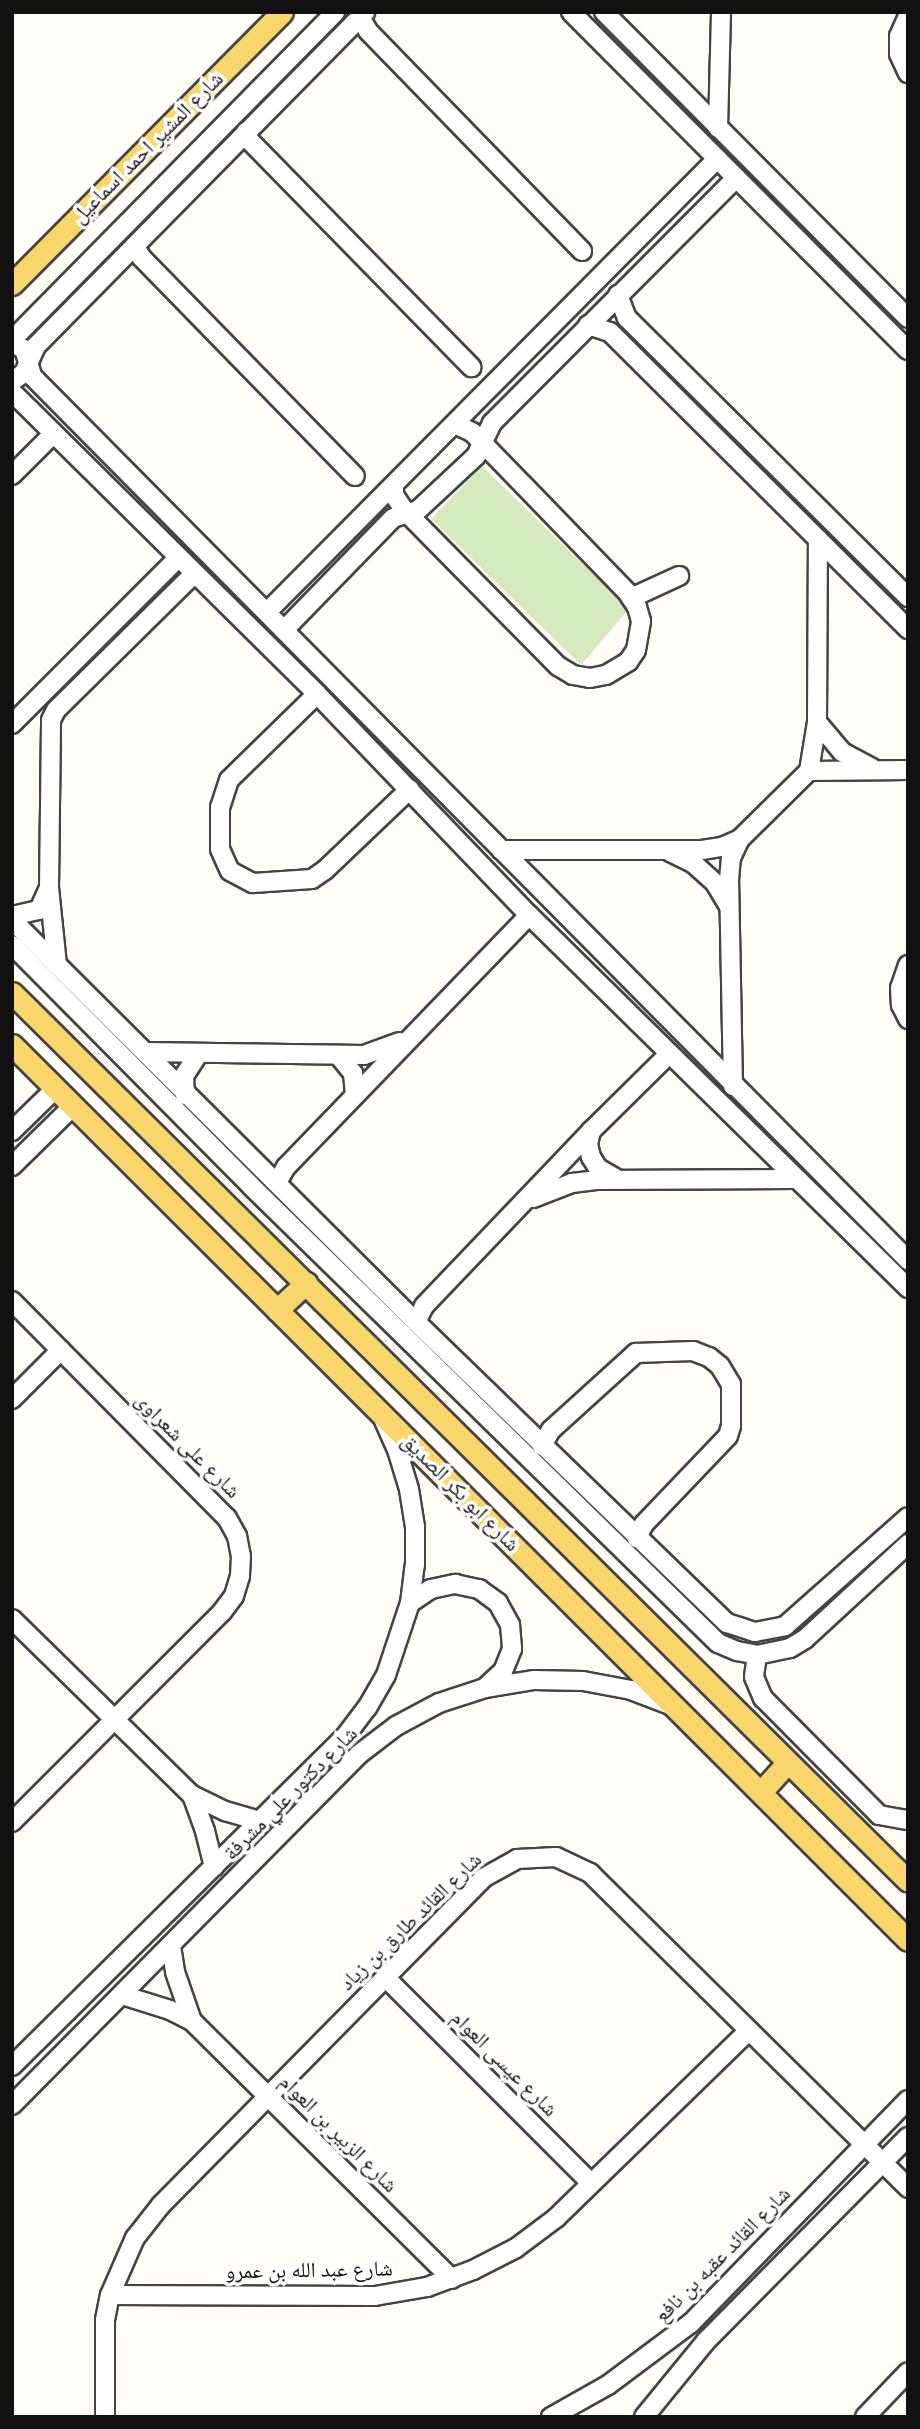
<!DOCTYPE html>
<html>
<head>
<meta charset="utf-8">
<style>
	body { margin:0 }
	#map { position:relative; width:920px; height:2429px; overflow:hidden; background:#fffdf5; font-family:Spectral,"Noto Naskh Arabic",serif }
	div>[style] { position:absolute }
	.green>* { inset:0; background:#d5ebbd }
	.roads { filter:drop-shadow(2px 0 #444) drop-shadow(-2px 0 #444) drop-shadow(0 2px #444) drop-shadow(0 -2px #444) }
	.minor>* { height:18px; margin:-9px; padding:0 9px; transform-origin:9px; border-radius:9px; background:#fff }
	.major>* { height:21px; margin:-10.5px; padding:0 10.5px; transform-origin:10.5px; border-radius:10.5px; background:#f9d66b }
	span { translate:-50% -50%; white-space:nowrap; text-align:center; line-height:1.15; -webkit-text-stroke:7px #fff; paint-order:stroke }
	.street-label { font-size:21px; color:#111 }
	.frame { position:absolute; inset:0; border:14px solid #111; pointer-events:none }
</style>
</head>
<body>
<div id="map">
	<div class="green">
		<div style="clip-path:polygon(482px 466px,629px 609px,581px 665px,431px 519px)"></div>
	</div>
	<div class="roads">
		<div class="minor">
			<div style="left:571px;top:12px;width:477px;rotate:45.1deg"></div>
			<div style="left:604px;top:12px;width:431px;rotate:45.2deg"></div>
			<div style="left:908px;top:16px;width:22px;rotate:114deg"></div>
			<div style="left:899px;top:36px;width:18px;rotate:90deg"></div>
			<div style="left:899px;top:54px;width:21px;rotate:65deg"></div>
			<div style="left:360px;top:17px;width:16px;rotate:60deg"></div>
			<div style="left:368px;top:31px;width:307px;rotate:45.8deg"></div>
			<div style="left:718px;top:128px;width:116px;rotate:-88.5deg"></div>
			<div style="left:246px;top:132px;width:9px;rotate:69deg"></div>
			<div style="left:249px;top:140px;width:318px;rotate:45.6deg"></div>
			<div style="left:135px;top:246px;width:13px;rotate:61deg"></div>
			<div style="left:141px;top:257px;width:306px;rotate:45.7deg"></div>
			<div style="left:618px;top:295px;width:25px;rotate:69deg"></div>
			<div style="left:627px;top:318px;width:396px;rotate:44.8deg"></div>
			<div style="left:588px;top:325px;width:23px;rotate:18deg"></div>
			<div style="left:610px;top:332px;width:421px;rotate:44.9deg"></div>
			<div style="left:12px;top:340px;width:460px;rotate:-45.4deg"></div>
			<div style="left:12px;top:343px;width:13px;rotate:27deg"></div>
			<div style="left:24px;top:349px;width:28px;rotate:73deg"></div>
			<div style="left:32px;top:376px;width:1245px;rotate:45.26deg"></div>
			<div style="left:12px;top:381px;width:14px;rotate:-34deg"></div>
			<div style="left:24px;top:373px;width:30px;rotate:-66deg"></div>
			<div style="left:36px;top:346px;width:469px;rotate:-45.4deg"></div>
			<div style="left:12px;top:392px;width:429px;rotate:44.7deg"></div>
			<div style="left:317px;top:694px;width:306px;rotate:46.2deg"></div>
			<div style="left:529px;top:915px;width:532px;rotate:44.54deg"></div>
			<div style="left:12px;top:475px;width:59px;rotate:-45deg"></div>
			<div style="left:394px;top:486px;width:9px;rotate:90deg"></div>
			<div style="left:394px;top:495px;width:18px;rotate:56deg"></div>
			<div style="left:404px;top:510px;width:219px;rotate:45.4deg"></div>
			<div style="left:558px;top:666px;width:17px;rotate:31deg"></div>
			<div style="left:573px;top:675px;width:17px;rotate:10deg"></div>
			<div style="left:590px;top:678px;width:16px;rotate:-11deg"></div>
			<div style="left:606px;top:675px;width:26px;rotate:-31deg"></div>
			<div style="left:628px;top:662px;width:14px;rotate:-56deg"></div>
			<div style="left:636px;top:650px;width:29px;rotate:-80deg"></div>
			<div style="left:641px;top:621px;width:15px;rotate:-106deg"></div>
			<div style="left:637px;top:607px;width:17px;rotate:-123deg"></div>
			<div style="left:628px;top:593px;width:224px;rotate:-134.1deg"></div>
			<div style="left:472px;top:432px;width:17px;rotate:-156deg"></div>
			<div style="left:631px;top:598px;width:53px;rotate:-24.6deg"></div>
			<div style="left:267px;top:612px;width:639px;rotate:-45.19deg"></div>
			<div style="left:284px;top:630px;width:156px;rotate:-45.8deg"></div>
			<div style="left:393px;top:518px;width:26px;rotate:-18deg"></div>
			<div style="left:418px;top:510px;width:79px;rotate:-43deg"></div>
			<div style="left:476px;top:456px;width:37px;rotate:-64deg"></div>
			<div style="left:492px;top:423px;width:346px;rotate:-45.1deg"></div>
			<div style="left:317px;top:694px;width:123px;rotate:135.7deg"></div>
			<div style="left:229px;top:780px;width:28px;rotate:108deg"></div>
			<div style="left:220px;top:807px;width:42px;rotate:90deg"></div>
			<div style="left:220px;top:849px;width:24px;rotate:66deg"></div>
			<div style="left:230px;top:871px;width:26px;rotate:28deg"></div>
			<div style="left:253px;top:883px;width:59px;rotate:-3.9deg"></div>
			<div style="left:312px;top:879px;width:16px;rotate:-35deg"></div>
			<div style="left:325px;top:870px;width:117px;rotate:-43.6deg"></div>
			<div style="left:817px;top:722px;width:39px;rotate:50deg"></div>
			<div style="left:842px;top:752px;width:34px;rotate:28deg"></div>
			<div style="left:12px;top:724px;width:235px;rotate:-45deg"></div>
			<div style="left:809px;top:771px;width:99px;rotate:-0.6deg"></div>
			<div style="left:501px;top:850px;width:201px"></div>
			<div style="left:702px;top:850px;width:20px;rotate:-9deg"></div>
			<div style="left:722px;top:847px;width:20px;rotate:-24deg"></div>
			<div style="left:670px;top:852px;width:25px;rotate:26deg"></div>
			<div style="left:693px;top:863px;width:30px;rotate:42deg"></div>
			<div style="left:715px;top:883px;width:26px;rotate:59deg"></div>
			<div style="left:12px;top:916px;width:28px;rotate:-13deg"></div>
			<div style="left:39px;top:910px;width:24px;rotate:-66deg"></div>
			<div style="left:12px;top:920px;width:570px;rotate:44.86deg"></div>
			<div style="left:416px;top:1322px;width:433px;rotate:44.1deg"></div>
			<div style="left:727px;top:1623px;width:29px;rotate:18deg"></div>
			<div style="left:755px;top:1632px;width:31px;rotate:-11deg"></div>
			<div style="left:785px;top:1626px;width:164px;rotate:-41.5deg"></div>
			<div style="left:12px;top:945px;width:339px;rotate:45.2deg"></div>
			<div style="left:251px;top:1186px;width:653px;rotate:44.38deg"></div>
			<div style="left:718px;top:1643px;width:21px;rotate:23deg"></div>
			<div style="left:737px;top:1651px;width:20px;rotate:11deg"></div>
			<div style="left:757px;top:1655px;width:34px;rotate:-12deg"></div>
			<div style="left:790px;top:1648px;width:17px;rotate:-31deg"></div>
			<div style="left:805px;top:1639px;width:140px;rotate:-42.7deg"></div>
			<div style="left:57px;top:965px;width:77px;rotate:-95.9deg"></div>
			<div style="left:49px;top:888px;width:168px;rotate:-89.3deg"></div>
			<div style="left:51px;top:720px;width:11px;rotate:-63deg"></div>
			<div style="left:56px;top:710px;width:194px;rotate:-44.6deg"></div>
			<div style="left:908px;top:965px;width:24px;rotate:109deg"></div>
			<div style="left:900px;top:988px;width:17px;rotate:87deg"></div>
			<div style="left:901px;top:1005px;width:16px;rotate:63deg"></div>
			<div style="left:145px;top:1052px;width:219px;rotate:0.8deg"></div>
			<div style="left:364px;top:1055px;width:38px;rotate:-20deg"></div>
			<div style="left:339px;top:1056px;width:22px;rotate:51deg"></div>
			<div style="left:353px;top:1073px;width:21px;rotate:85deg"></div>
			<div style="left:733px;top:1086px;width:206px;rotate:-91.1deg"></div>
			<div style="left:729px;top:880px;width:22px;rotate:-85deg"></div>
			<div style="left:731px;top:858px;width:21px;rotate:-65deg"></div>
			<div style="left:740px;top:839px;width:97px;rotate:-44.6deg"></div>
			<div style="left:809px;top:771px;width:50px;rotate:-80.7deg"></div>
			<div style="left:817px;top:722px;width:183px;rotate:-89.7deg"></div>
			<div style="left:185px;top:1095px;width:19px;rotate:-93deg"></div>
			<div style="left:184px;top:1076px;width:27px;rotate:-57deg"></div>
			<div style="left:12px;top:1131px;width:60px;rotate:-44.3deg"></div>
			<div style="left:591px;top:1131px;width:13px;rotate:103deg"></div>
			<div style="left:588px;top:1144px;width:13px;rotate:77deg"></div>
			<div style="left:591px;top:1157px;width:13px;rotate:58deg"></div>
			<div style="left:598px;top:1168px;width:22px;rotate:30deg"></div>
			<div style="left:12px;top:1166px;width:86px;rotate:-44.5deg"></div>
			<div style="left:277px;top:1183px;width:18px;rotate:-61deg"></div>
			<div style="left:286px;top:1167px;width:350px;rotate:-46deg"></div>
			<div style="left:533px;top:1198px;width:42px;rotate:-21deg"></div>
			<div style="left:572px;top:1183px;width:24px;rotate:-7deg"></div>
			<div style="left:596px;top:1180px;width:199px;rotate:-0.3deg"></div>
			<div style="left:12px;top:1301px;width:305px;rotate:45.3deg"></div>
			<div style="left:227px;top:1518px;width:21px;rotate:61deg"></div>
			<div style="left:237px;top:1536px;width:20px;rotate:79deg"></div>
			<div style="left:241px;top:1556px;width:20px;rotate:93deg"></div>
			<div style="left:240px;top:1576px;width:21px;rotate:107deg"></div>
			<div style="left:234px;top:1596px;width:20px;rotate:127deg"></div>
			<div style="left:222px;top:1612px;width:297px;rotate:135deg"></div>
			<div style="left:416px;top:1322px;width:18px;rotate:-63deg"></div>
			<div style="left:424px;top:1306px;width:242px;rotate:-46.3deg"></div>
			<div style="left:591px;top:1131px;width:110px;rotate:-44.6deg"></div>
			<div style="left:12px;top:1399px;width:69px;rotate:-45deg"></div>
			<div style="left:542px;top:1446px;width:18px;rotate:-61deg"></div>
			<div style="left:551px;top:1430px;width:115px;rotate:-42.2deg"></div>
			<div style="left:636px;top:1353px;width:57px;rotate:-2deg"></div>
			<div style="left:693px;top:1351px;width:17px;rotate:21deg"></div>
			<div style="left:709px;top:1357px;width:14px;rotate:39deg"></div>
			<div style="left:720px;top:1366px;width:21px;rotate:59deg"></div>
			<div style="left:731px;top:1384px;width:42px;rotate:90deg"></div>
			<div style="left:731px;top:1426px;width:10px;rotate:107deg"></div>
			<div style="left:728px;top:1436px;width:122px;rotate:133.7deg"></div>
			<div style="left:644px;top:1524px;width:16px;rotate:117deg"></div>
			<div style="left:410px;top:1603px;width:25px;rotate:-34deg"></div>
			<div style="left:431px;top:1589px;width:25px;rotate:-12deg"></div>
			<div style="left:455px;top:1584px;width:25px;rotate:12deg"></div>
			<div style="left:479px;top:1589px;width:24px;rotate:36deg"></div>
			<div style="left:498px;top:1603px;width:25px;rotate:61deg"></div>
			<div style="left:510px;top:1625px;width:24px;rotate:85deg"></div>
			<div style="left:512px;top:1649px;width:24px;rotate:112deg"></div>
			<div style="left:503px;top:1671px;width:25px;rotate:137deg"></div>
			<div style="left:12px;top:1619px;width:252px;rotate:44.4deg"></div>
			<div style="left:192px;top:1795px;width:37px;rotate:26deg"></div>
			<div style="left:225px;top:1811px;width:37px;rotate:16deg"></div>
			<div style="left:757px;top:1655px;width:22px;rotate:98deg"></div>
			<div style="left:754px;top:1677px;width:23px;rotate:67deg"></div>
			<div style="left:763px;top:1698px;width:165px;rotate:45.2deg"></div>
			<div style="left:879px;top:1815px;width:29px;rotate:10deg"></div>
			<div style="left:192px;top:1795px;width:38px;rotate:70deg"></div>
			<div style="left:205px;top:1831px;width:37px;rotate:76deg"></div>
			<div style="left:171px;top:1946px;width:26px;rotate:81deg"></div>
			<div style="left:175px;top:1972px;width:52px;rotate:70.9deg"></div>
			<div style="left:385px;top:1977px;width:291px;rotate:45deg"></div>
			<div style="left:122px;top:1995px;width:50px;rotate:17.4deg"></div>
			<div style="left:170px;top:2010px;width:25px;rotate:27deg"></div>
			<div style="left:192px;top:2021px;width:366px;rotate:44.8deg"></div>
			<div style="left:12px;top:2066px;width:467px;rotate:-44.7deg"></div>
			<div style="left:344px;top:1738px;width:38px;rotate:-53deg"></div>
			<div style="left:367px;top:1708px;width:38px;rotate:-60deg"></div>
			<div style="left:386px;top:1675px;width:76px;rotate:-71.6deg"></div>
			<div style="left:410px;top:1603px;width:38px;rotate:-83deg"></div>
			<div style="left:415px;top:1565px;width:38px;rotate:-90deg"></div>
			<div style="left:415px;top:1527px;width:38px;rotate:-99deg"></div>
			<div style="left:409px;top:1489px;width:39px;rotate:-107deg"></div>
			<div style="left:398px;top:1452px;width:35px;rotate:-114deg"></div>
			<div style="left:12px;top:2105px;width:492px;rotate:-45.3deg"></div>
			<div style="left:358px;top:1755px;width:48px;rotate:-37.3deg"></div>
			<div style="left:396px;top:1726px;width:49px;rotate:-28.1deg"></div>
			<div style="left:439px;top:1703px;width:48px;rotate:-18.1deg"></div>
			<div style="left:485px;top:1688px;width:50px;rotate:-9.3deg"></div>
			<div style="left:534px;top:1680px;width:49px;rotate:1.2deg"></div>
			<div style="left:583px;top:1681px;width:49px;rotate:10.6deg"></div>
			<div style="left:631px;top:1690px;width:45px;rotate:20.9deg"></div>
			<div style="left:110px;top:2295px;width:265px;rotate:0.2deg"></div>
			<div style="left:375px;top:2296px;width:53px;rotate:-9.8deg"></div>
			<div style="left:427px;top:2287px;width:49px;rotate:-20.3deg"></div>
			<div style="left:473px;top:2270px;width:48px;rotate:-27.1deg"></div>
			<div style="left:516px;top:2248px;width:50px;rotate:-36.9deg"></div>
			<div style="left:556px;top:2218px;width:269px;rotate:-44.2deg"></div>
			<div style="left:105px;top:2417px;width:97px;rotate:-90deg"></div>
			<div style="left:105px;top:2320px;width:25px;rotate:-79deg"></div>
			<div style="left:110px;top:2295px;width:62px;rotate:-66.3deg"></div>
			<div style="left:135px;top:2238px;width:42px;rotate:-51.8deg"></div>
			<div style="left:161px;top:2205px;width:459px;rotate:-45.4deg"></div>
			<div style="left:483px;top:1878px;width:39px;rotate:-29deg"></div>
			<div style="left:517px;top:1859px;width:39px;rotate:-3deg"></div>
			<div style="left:556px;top:1857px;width:38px;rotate:25deg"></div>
			<div style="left:590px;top:1873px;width:448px;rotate:44.7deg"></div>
			<div style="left:551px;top:2417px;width:65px;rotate:-29.3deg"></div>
			<div style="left:608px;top:2385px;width:104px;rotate:-36.8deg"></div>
			<div style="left:691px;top:2323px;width:311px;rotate:-45.8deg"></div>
			<div style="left:644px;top:2417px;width:98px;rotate:-50.8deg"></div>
			<div style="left:706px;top:2341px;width:287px;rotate:-45.3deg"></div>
			<div style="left:865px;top:2417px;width:62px;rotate:-46.3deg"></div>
		</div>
		<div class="major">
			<div style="left:12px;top:284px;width:383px;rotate:-45.2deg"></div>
			<div style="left:12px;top:993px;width:1261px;rotate:44.74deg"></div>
			<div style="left:12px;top:1045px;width:1266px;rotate:44.97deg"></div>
			<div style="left:277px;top:1310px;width:40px;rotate:-43deg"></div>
			<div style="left:761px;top:1792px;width:40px;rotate:-48deg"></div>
		</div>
	</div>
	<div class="street-label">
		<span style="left:148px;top:148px;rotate:-45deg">شارع المشير احمد اسماعيل</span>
		<span style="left:187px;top:1446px;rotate:45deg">شارع على شعراوى</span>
		<span style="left:460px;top:1493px;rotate:45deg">شارع ابو بكر الصديق</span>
		<span style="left:291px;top:1794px;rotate:-45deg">شارع دكتور علي مشرفة</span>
		<span style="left:411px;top:1922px;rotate:-44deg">شارع القائد طارق بن زياد</span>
		<span style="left:504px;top:2064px;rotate:45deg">شارع عيسى العوام</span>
		<span style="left:338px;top:2134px;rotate:45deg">شارع الزبير بن العوام</span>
		<span style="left:723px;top:2255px;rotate:-45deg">شارع القائد عقبه بن نافع</span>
		<span style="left:309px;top:2271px;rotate:-1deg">شارع عبد الله بن عمرو</span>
	</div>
	<div class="frame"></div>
</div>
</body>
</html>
